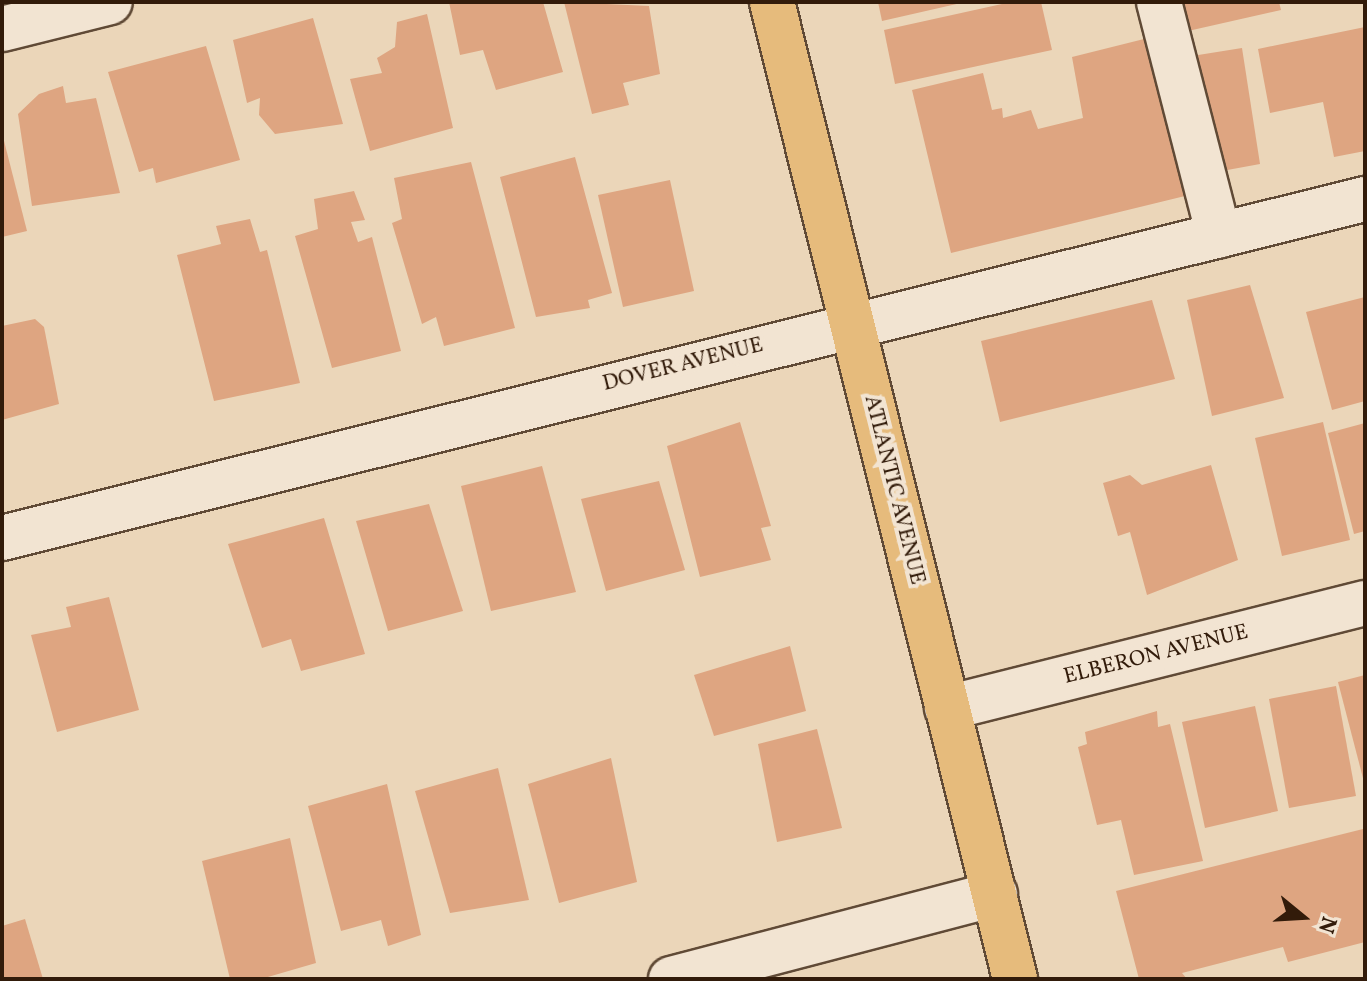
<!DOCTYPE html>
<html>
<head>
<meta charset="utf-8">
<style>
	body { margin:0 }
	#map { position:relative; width:1367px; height:981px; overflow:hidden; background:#ebd6b9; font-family:Vollkorn,serif }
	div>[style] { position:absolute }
	.building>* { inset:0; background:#dea581 }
	.roads { filter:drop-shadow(2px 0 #604a36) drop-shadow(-2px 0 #604a36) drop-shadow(0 2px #604a36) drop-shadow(0 -2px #604a36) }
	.minor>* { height:44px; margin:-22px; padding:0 22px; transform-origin:22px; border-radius:22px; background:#f2e4d2 }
	.major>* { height:44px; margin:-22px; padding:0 22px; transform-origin:22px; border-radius:22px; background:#e6bb7c }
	span { translate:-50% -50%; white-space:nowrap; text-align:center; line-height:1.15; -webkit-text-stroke:8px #f2e4d2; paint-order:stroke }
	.street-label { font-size:22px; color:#321b0a }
	.frame { position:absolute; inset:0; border:4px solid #321b0a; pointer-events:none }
	.north { position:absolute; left:1263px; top:877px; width:80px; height:80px; -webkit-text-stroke:6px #f2e4d2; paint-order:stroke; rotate:108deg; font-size:22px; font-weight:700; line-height:32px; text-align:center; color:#321b0a }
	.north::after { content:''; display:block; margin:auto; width:28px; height:36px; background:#321b0a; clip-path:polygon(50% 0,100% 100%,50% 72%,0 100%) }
</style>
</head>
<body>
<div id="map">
	<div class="building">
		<div style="clip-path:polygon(449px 2px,543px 2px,563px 72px,496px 90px,483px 50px,460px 55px)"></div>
		<div style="clip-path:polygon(564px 2px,649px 6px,660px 74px,623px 83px,629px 105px,592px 114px)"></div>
		<div style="clip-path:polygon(878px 2px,961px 2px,961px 3px,882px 21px)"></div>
		<div style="clip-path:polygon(1011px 2px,1041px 2px,1052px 50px,895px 84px,884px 30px)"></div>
		<div style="clip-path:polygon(1181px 2px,1279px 2px,1281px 10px,1188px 31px)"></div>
		<div style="clip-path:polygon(427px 14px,453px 128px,370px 151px,350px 79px,382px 73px,377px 58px,395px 47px,397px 22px)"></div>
		<div style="clip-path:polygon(313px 18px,343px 124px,275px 134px,259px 115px,260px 98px,247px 103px,233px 40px)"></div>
		<div style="clip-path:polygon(1365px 27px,1365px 151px,1334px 157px,1323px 102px,1270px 113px,1258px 49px)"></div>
		<div style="clip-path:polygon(1148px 38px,1185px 196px,951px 253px,912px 90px,983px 73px,992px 110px,1002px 108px,1003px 118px,1031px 110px,1038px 129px,1083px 118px,1072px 57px)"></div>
		<div style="clip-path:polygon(206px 46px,240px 160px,156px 183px,153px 168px,139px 172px,108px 72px)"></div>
		<div style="clip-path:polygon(1242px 48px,1260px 164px,1211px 173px,1192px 56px)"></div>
		<div style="clip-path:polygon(63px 86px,66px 103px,96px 98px,120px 193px,32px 206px,18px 114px,39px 94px)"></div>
		<div style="clip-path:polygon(2px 133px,27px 231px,2px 237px)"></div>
		<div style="clip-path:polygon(575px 157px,612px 293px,588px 300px,590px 308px,536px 317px,500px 177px)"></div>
		<div style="clip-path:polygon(471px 162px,515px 328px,444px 346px,436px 317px,422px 324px,392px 223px,402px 219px,394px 178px)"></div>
		<div style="clip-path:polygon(670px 180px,694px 291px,623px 307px,598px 195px)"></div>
		<div style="clip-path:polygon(354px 191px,365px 220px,351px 222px,358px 242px,372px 237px,401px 351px,332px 368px,295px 236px,318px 229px,314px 199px)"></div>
		<div style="clip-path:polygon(250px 219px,260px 252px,267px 250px,300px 383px,214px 401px,177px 255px,221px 244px,216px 226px)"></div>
		<div style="clip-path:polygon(1250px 285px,1284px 398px,1212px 416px,1187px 300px)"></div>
		<div style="clip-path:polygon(1365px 297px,1365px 401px,1332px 410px,1306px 312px)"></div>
		<div style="clip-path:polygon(1152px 300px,1175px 379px,1000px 422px,981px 341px)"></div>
		<div style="clip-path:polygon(35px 319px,44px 327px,59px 404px,2px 420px,2px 326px)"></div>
		<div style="clip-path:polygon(740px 422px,771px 526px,761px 528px,771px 560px,700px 577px,667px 446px)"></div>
		<div style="clip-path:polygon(1323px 422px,1350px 540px,1282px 556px,1255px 438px)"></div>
		<div style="clip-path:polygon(1365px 423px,1365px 531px,1354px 534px,1328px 433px)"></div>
		<div style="clip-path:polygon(1211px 465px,1238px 560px,1147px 595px,1130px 532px,1118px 536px,1103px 483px,1130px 475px,1142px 485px)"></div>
		<div style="clip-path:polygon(542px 466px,576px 592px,491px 611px,461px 486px)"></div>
		<div style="clip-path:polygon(659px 481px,685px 570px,606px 591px,581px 499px)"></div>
		<div style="clip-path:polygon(429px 504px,463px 611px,388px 631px,356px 521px)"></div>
		<div style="clip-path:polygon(324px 518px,365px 654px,301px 671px,291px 639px,262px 648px,228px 544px)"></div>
		<div style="clip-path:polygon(109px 597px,139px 710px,57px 732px,31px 635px,71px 627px,66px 607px)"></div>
		<div style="clip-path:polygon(790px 646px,806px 711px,714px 736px,694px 675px)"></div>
		<div style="clip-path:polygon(1365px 675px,1365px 782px,1364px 782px,1338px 682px)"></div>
		<div style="clip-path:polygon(1336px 686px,1356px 796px,1289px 808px,1269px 699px)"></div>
		<div style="clip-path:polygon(1255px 706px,1278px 811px,1205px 828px,1182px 722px)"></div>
		<div style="clip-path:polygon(1157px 711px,1158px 727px,1170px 724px,1203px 861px,1134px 875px,1121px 820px,1097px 825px,1078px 747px,1087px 744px,1085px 732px)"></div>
		<div style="clip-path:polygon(817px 729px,842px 828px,777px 842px,758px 744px)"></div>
		<div style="clip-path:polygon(611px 758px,637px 882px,559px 903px,528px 784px)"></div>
		<div style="clip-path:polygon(498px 768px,529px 900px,450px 913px,415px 791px)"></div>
		<div style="clip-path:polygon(387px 784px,421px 935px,388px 946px,381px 920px,341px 931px,308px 806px)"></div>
		<div style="clip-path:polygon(1363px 829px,1365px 942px,1288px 962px,1283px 947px,1182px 973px,1187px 979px,1139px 979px,1116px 891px)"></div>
		<div style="clip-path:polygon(290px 838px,316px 963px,261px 979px,230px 979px,202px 861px)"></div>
		<div style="clip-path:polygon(25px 919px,43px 979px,2px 979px,2px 926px)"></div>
	</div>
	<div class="roads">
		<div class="minor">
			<div style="left:1159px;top:2px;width:241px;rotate:75.6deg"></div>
			<div style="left:2px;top:29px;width:111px;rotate:-14deg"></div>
			<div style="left:2px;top:538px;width:1405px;rotate:-13.97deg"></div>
			<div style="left:947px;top:708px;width:431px;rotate:-14.1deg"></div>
			<div style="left:671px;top:979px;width:335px;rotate:-14.7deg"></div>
		</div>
		<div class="major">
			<div style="left:772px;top:2px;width:1007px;rotate:76.03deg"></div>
		</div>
	</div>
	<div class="street-label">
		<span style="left:683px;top:365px;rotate:-14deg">DOVER AVENUE</span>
		<span style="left:894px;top:490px;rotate:76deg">ATLANTIC AVENUE</span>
		<span style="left:1156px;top:655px;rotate:-14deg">ELBERON AVENUE</span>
	</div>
	<div class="frame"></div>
	<div class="north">N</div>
</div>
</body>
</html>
